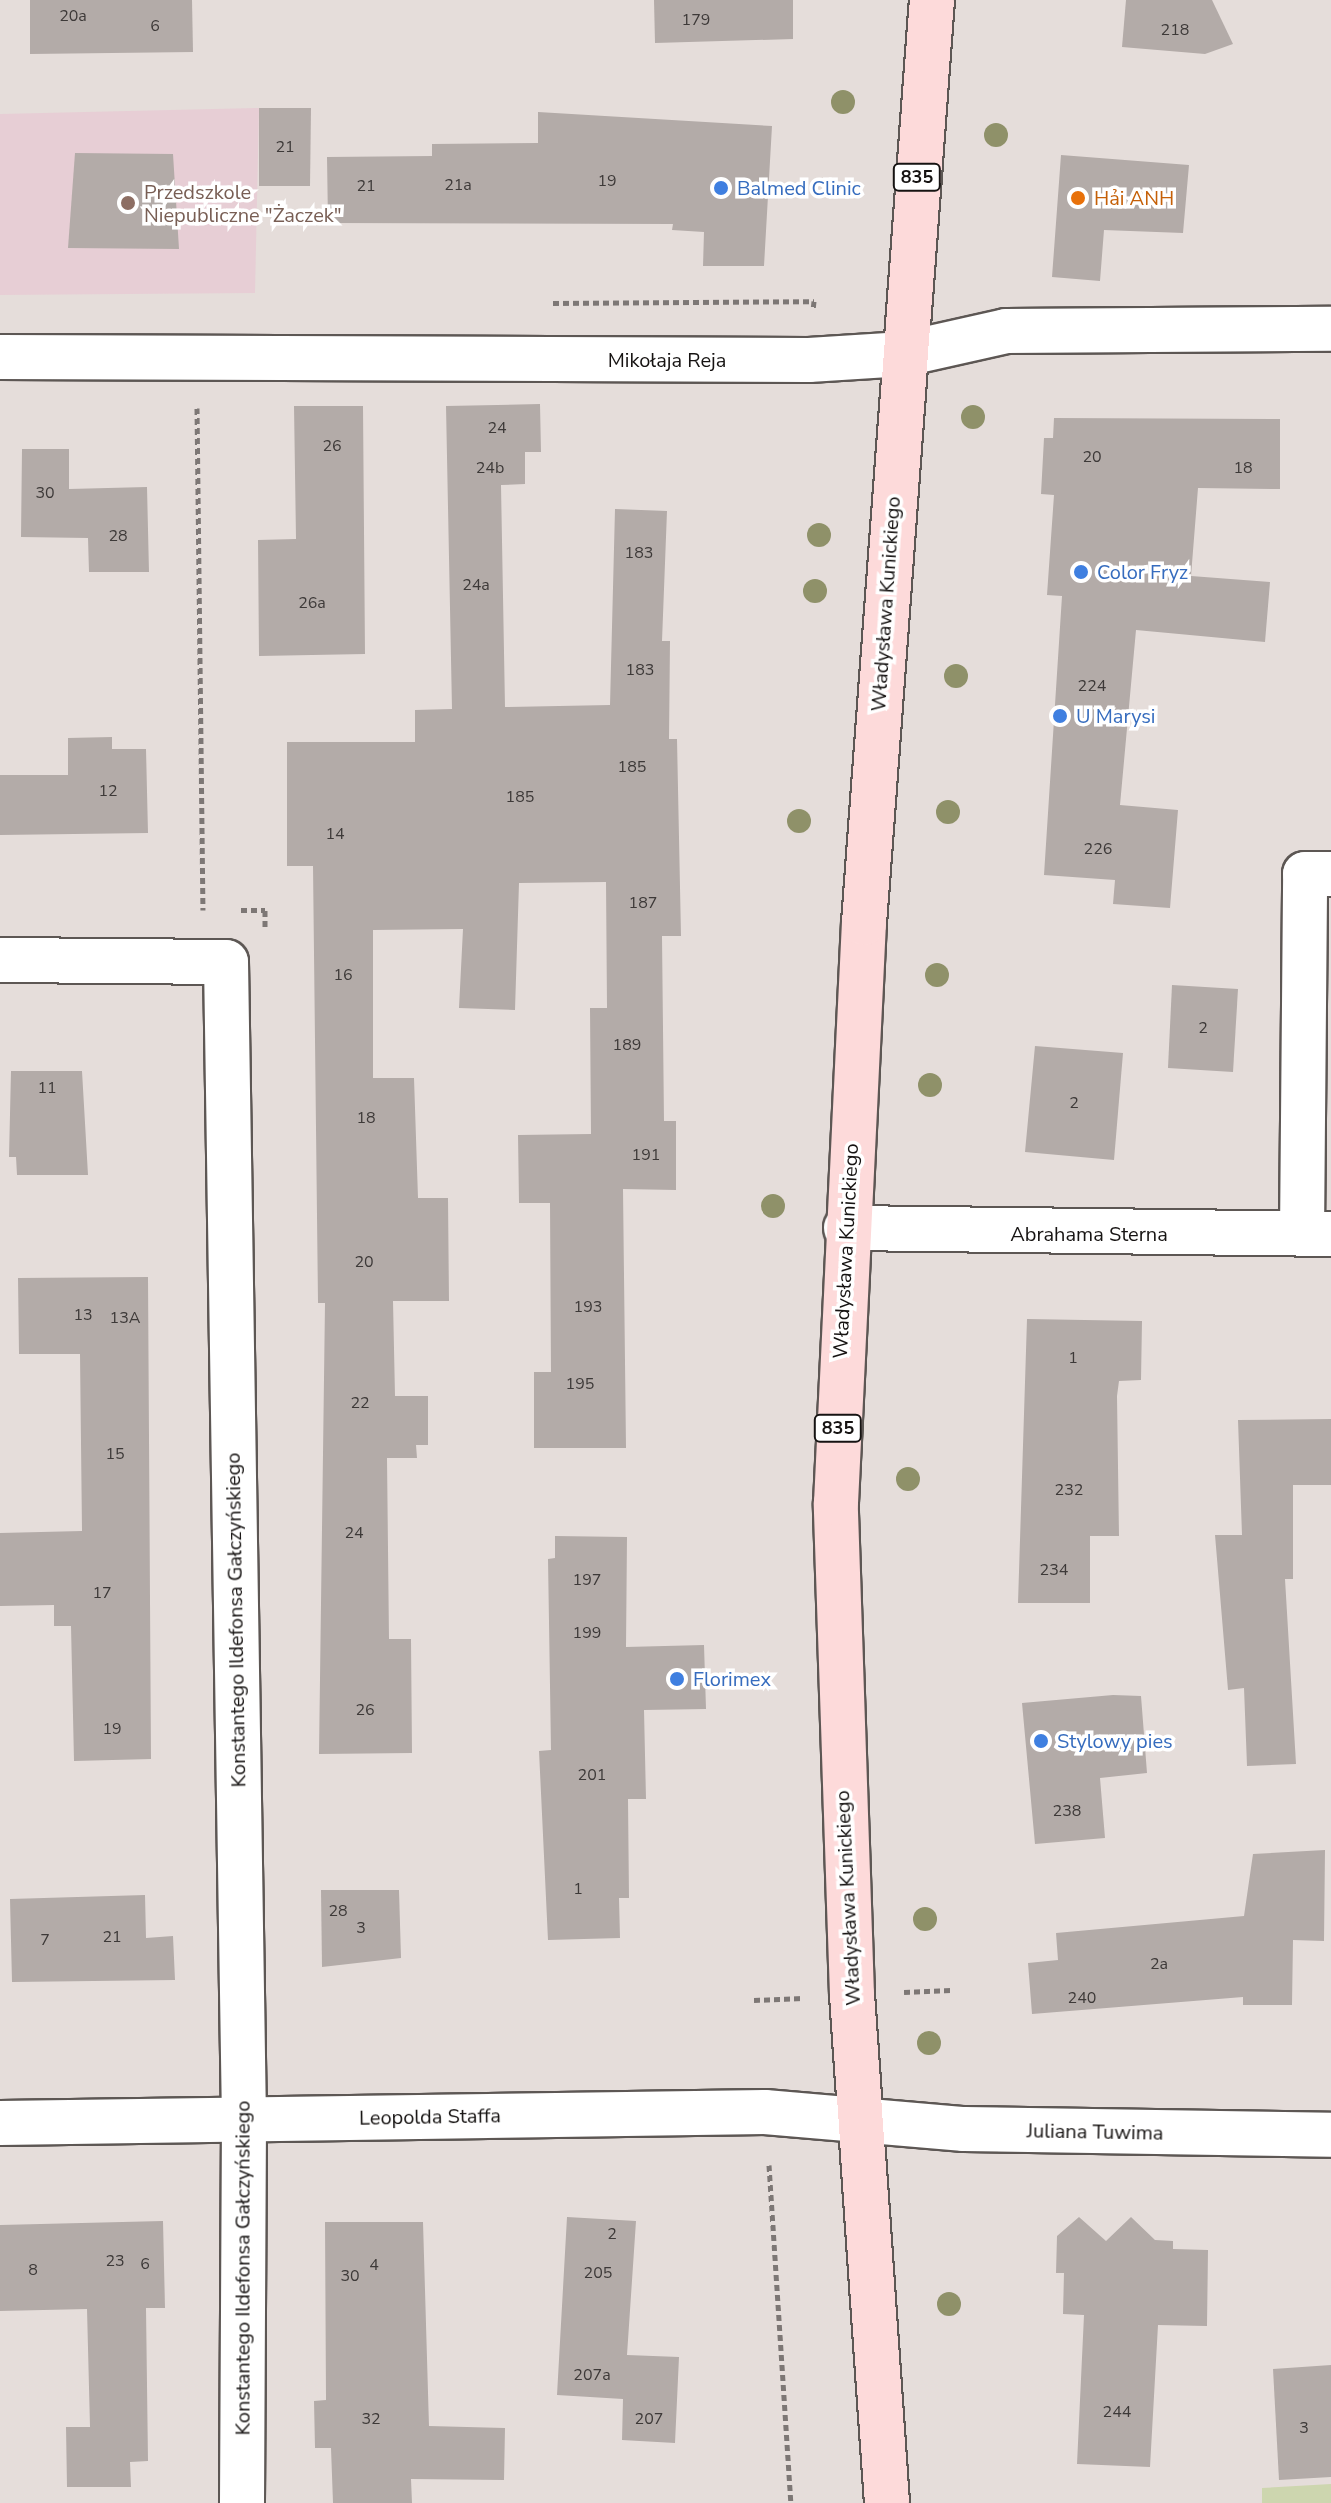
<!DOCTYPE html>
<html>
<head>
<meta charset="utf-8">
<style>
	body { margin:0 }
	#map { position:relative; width:1331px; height:2503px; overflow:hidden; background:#e5ddda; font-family:"Nunito Sans",sans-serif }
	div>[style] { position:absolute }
	.education>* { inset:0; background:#e7ced5 }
	.green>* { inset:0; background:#cdd6af }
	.building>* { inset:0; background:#b3aba8 }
	.path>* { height:5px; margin-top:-2.5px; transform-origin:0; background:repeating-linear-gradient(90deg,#7d7775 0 6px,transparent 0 10px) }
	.roads { filter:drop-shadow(2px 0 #5d5754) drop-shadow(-2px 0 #5d5754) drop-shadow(0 2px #5d5754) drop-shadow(0 -2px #5d5754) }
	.minor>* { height:44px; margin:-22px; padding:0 22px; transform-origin:22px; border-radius:22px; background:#fff }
	.primary>* { height:44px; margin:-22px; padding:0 22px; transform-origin:22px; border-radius:22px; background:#fddada }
	.trees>* { width:24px; height:24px; margin:-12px; border-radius:50%; background:#8f9169 }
	.dots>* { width:22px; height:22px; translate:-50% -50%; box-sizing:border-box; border:4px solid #fff; border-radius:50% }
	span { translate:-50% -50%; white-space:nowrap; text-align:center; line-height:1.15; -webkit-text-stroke:7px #fff; paint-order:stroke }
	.number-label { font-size:16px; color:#3d3938 }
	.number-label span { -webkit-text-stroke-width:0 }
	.shield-label span { padding:2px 6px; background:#fff; border:2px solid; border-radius:6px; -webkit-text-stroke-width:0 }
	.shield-label { font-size:18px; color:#161312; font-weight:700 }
	.shop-label { font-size:20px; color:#366cbe }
	.left { translate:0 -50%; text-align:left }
	.education-label { font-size:20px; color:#785e54 }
	.food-label { font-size:20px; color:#c56008 }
	.street-label { font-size:20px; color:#161312 }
</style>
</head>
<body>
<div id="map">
	<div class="education">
		<div style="clip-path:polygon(259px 108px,255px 293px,0 295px,0 114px)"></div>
	</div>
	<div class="green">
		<div style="clip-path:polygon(1331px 2484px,1331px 2503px,1262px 2503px,1262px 2488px)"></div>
	</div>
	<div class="building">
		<div style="clip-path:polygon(30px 0,192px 0,193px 52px,30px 54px)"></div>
		<div style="clip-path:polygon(654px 0,793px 0,793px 39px,655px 43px)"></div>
		<div style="clip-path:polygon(1126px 0,1212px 0,1233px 44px,1205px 54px,1122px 47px)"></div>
		<div style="clip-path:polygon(259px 108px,311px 108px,310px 186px,259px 186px)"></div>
		<div style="clip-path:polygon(538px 112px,772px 126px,764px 266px,703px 266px,704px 232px,672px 230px,673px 224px,328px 223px,327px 157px,432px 156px,432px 144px,538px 143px)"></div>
		<div style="clip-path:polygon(75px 153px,173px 154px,179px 249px,68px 248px)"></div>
		<div style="clip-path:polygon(1061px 155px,1189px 165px,1183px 233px,1104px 230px,1100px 281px,1052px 277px)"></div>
		<div style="clip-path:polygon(540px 404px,541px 452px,525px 452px,525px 484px,501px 485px,505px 707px,610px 705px,615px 509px,667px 511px,662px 641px,670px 641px,669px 739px,677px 739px,681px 936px,662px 936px,664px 1121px,676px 1121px,676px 1190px,623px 1189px,626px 1448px,534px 1448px,534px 1372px,551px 1372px,550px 1203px,519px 1203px,518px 1135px,591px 1134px,590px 1008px,607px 1008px,606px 882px,519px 883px,515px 1010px,459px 1008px,463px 929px,373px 930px,373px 1078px,414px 1078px,418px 1198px,448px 1198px,449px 1301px,393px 1301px,395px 1396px,428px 1396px,428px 1445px,416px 1445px,417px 1458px,387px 1458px,389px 1639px,411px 1639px,412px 1753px,319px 1754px,325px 1303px,318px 1303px,313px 866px,287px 866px,287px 742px,415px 742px,415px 710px,452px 709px,446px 406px)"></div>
		<div style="clip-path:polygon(294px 406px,363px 406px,365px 654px,259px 656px,258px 540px,296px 539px)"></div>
		<div style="clip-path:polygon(1054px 418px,1280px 419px,1280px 489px,1198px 488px,1191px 576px,1270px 582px,1265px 642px,1136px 630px,1120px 805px,1178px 810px,1170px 908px,1113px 904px,1115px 880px,1044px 875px,1062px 596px,1047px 595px,1054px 495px,1041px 494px,1044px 438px,1053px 438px)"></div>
		<div style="clip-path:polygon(22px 449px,69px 449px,69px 489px,147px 487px,149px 572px,89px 572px,88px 538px,21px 537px)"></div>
		<div style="clip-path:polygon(112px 737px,112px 749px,146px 749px,148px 833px,0 835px,0 775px,68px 775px,68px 738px)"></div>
		<div style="clip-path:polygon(1172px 985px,1238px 989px,1233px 1072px,1168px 1068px)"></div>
		<div style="clip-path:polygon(1035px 1046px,1123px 1053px,1114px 1160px,1025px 1152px)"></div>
		<div style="clip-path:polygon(11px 1071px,82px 1071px,88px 1175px,17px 1175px,16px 1157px,9px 1157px)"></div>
		<div style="clip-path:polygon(148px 1277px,151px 1759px,74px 1761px,71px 1626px,54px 1626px,54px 1605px,0 1606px,0 1533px,82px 1531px,80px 1354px,19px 1354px,18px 1278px)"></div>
		<div style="clip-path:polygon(1027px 1319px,1142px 1321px,1141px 1380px,1119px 1381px,1117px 1396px,1119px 1536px,1090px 1536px,1090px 1603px,1018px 1603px)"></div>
		<div style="clip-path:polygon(1331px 1419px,1331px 1485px,1293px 1485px,1293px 1579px,1285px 1579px,1296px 1764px,1247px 1766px,1244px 1688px,1228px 1690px,1215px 1535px,1242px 1535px,1238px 1420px)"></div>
		<div style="clip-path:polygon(555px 1536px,627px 1537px,626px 1647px,704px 1645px,706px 1709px,644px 1710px,646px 1799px,628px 1799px,629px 1898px,619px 1898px,620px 1938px,548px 1940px,539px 1751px,551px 1750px,548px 1559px,555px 1558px)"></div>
		<div style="clip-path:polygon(1113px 1695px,1141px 1696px,1147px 1773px,1100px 1778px,1105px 1838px,1035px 1844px,1022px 1703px)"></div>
		<div style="clip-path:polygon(1325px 1850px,1324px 1941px,1293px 1940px,1292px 2005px,1243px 2005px,1243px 1997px,1032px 2014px,1028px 1963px,1058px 1960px,1056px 1933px,1244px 1916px,1253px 1854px)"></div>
		<div style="clip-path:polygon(321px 1890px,399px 1890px,401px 1958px,322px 1967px)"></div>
		<div style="clip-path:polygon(145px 1895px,146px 1938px,173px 1936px,175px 1980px,12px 1982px,10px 1899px)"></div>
		<div style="clip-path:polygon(567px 2217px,636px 2221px,627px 2355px,679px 2357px,675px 2443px,622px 2440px,623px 2399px,557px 2395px)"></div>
		<div style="clip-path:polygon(1079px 2217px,1106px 2241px,1131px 2217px,1155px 2240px,1173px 2241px,1173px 2249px,1208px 2250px,1207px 2326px,1158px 2325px,1150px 2467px,1077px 2464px,1084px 2315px,1063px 2314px,1064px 2273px,1056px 2273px,1057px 2236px)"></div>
		<div style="clip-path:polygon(163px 2221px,165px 2308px,146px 2308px,148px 2461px,130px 2462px,131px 2487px,67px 2487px,66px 2427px,90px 2427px,87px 2309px,0 2311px,0 2225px)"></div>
		<div style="clip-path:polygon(325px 2222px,423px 2222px,429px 2426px,505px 2428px,504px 2480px,411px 2479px,412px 2503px,333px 2503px,331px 2448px,315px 2448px,314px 2401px,326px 2400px)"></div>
		<div style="clip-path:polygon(1331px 2365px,1331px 2477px,1279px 2480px,1273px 2369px)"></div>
	</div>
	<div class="path">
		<div style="left:553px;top:303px;width:261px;rotate:-0.4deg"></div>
		<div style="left:814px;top:301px;width:9px;rotate:96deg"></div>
		<div style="left:197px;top:408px;width:502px;rotate:89.32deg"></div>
		<div style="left:241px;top:910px;width:24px"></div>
		<div style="left:265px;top:910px;width:18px;rotate:90deg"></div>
		<div style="left:904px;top:1992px;width:47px;rotate:-2.4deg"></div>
		<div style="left:754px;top:2000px;width:49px;rotate:-2.3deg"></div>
		<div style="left:769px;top:2165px;width:339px;rotate:86.3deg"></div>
	</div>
	<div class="roads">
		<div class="minor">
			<div style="left:0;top:357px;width:809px;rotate:0.21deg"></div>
			<div style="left:809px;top:360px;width:95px;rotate:-3.6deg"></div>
			<div style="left:904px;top:354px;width:105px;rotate:-12.7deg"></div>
			<div style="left:1006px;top:331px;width:325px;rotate:-0.4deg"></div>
			<div style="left:0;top:960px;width:226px;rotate:0.5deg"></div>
			<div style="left:226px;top:962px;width:1158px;rotate:89.11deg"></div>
			<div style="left:244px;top:2120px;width:383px;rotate:90.3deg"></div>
			<div style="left:846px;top:1228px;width:485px;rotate:0.7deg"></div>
			<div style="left:1302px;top:1234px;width:360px;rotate:-89.5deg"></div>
			<div style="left:1305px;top:874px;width:26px"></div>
			<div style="left:0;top:2123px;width:765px;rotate:-0.82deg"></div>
			<div style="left:765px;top:2112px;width:200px;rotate:4.9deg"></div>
			<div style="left:964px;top:2129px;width:367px;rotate:0.9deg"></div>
		</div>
		<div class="primary">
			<div style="left:887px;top:2503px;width:509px;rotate:-93.94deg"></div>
			<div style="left:852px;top:1995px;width:492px;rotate:-91.9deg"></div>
			<div style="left:836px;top:1503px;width:581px;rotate:-87.24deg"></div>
			<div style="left:864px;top:923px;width:926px;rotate:-85.79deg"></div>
		</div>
	</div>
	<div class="trees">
		<div style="left:843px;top:102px"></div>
		<div style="left:996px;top:135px"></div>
		<div style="left:973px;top:417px"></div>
		<div style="left:819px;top:535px"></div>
		<div style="left:815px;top:591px"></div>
		<div style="left:956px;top:676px"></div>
		<div style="left:948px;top:812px"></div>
		<div style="left:799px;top:821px"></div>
		<div style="left:937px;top:975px"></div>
		<div style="left:930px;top:1085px"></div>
		<div style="left:773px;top:1206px"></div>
		<div style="left:908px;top:1479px"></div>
		<div style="left:925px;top:1919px"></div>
		<div style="left:929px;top:2043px"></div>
		<div style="left:949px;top:2304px"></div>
	</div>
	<div class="dots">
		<div style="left:721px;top:188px;background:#3f7fe0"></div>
		<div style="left:1078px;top:198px;background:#e8710a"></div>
		<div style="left:128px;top:203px;background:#8d6e63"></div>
		<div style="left:1081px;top:572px;background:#3f7fe0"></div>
		<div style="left:1060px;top:716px;background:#3f7fe0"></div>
		<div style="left:677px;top:1679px;background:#3f7fe0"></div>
		<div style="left:1041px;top:1741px;background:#3f7fe0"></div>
	</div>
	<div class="number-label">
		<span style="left:73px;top:16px">20a</span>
		<span style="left:696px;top:20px">179</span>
		<span style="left:155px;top:26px">6</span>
		<span style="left:1175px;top:30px">218</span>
		<span style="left:285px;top:147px">21</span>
		<span style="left:607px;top:181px">19</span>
		<span style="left:458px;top:185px">21a</span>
		<span style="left:366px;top:186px">21</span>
		<span style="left:497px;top:428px">24</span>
		<span style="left:332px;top:446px">26</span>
		<span style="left:1092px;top:457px">20</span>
		<span style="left:490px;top:468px">24b</span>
		<span style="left:1243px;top:468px">18</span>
		<span style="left:45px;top:493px">30</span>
		<span style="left:118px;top:536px">28</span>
		<span style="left:639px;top:553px">183</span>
		<span style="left:476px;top:585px">24a</span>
		<span style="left:312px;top:603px">26a</span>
		<span style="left:640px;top:670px">183</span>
		<span style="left:1092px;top:686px">224</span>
		<span style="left:632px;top:767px">185</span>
		<span style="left:108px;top:791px">12</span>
		<span style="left:520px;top:797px">185</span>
		<span style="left:335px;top:834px">14</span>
		<span style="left:1098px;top:849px">226</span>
		<span style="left:643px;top:903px">187</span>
		<span style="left:343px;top:975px">16</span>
		<span style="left:1203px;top:1028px">2</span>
		<span style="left:627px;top:1045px">189</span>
		<span style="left:47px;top:1088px">11</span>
		<span style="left:1074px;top:1103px">2</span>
		<span style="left:366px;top:1118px">18</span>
		<span style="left:646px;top:1155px">191</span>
		<span style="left:364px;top:1262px">20</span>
		<span style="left:588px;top:1307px">193</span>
		<span style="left:83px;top:1315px">13</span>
		<span style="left:125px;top:1318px">13A</span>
		<span style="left:1073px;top:1358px">1</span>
		<span style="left:580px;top:1384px">195</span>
		<span style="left:360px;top:1403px">22</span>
		<span style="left:115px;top:1454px">15</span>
		<span style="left:1069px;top:1490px">232</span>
		<span style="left:354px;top:1533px">24</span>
		<span style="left:1054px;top:1570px">234</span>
		<span style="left:587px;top:1580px">197</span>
		<span style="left:102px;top:1593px">17</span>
		<span style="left:587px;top:1633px">199</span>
		<span style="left:365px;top:1710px">26</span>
		<span style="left:112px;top:1729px">19</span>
		<span style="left:592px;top:1775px">201</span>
		<span style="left:1067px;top:1811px">238</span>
		<span style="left:578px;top:1889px">1</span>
		<span style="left:338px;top:1911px">28</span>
		<span style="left:361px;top:1928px">3</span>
		<span style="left:112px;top:1937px">21</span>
		<span style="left:45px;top:1940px">7</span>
		<span style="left:1159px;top:1964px">2a</span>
		<span style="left:1082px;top:1998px">240</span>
		<span style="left:612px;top:2234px">2</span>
		<span style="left:115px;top:2261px">23</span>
		<span style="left:145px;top:2264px">6</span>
		<span style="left:374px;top:2265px">4</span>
		<span style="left:33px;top:2270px">8</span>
		<span style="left:598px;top:2273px">205</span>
		<span style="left:350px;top:2276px">30</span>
		<span style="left:592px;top:2375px">207a</span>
		<span style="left:1117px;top:2412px">244</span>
		<span style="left:371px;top:2419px">32</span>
		<span style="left:649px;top:2419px">207</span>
		<span style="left:1304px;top:2428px">3</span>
	</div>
	<div class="shield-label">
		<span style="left:917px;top:177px">835</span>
		<span style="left:838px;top:1428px">835</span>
	</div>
	<div class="shop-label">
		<span class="left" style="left:737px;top:188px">Balmed Clinic</span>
		<span class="left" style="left:1097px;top:572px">Color Fryz</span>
		<span class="left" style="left:1076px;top:716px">U Marysi</span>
		<span class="left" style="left:693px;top:1679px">Florimex</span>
		<span class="left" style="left:1057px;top:1741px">Stylowy pies</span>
	</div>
	<div class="education-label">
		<span class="left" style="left:144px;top:204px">Przedszkole<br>Niepubliczne "Żaczek"</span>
	</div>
	<div class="food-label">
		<span class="left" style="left:1094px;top:198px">Hải ANH</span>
	</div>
	<div class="street-label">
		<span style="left:667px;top:360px">Mikołaja Reja</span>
		<span style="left:886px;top:604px;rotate:-86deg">Władysława Kunickiego</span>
		<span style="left:1089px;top:1234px">Abrahama Sterna</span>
		<span style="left:846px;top:1251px;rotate:-87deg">Władysława Kunickiego</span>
		<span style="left:236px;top:1620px;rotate:-91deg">Konstantego Ildefonsa Gałczyńskiego</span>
		<span style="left:848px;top:1898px;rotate:-93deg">Władysława Kunickiego</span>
		<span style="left:430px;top:2117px;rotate:-1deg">Leopolda Staffa</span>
		<span style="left:1095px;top:2132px;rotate:1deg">Juliana Tuwima</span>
		<span style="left:243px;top:2268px;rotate:-90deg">Konstantego Ildefonsa Gałczyńskiego</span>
	</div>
</div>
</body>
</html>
